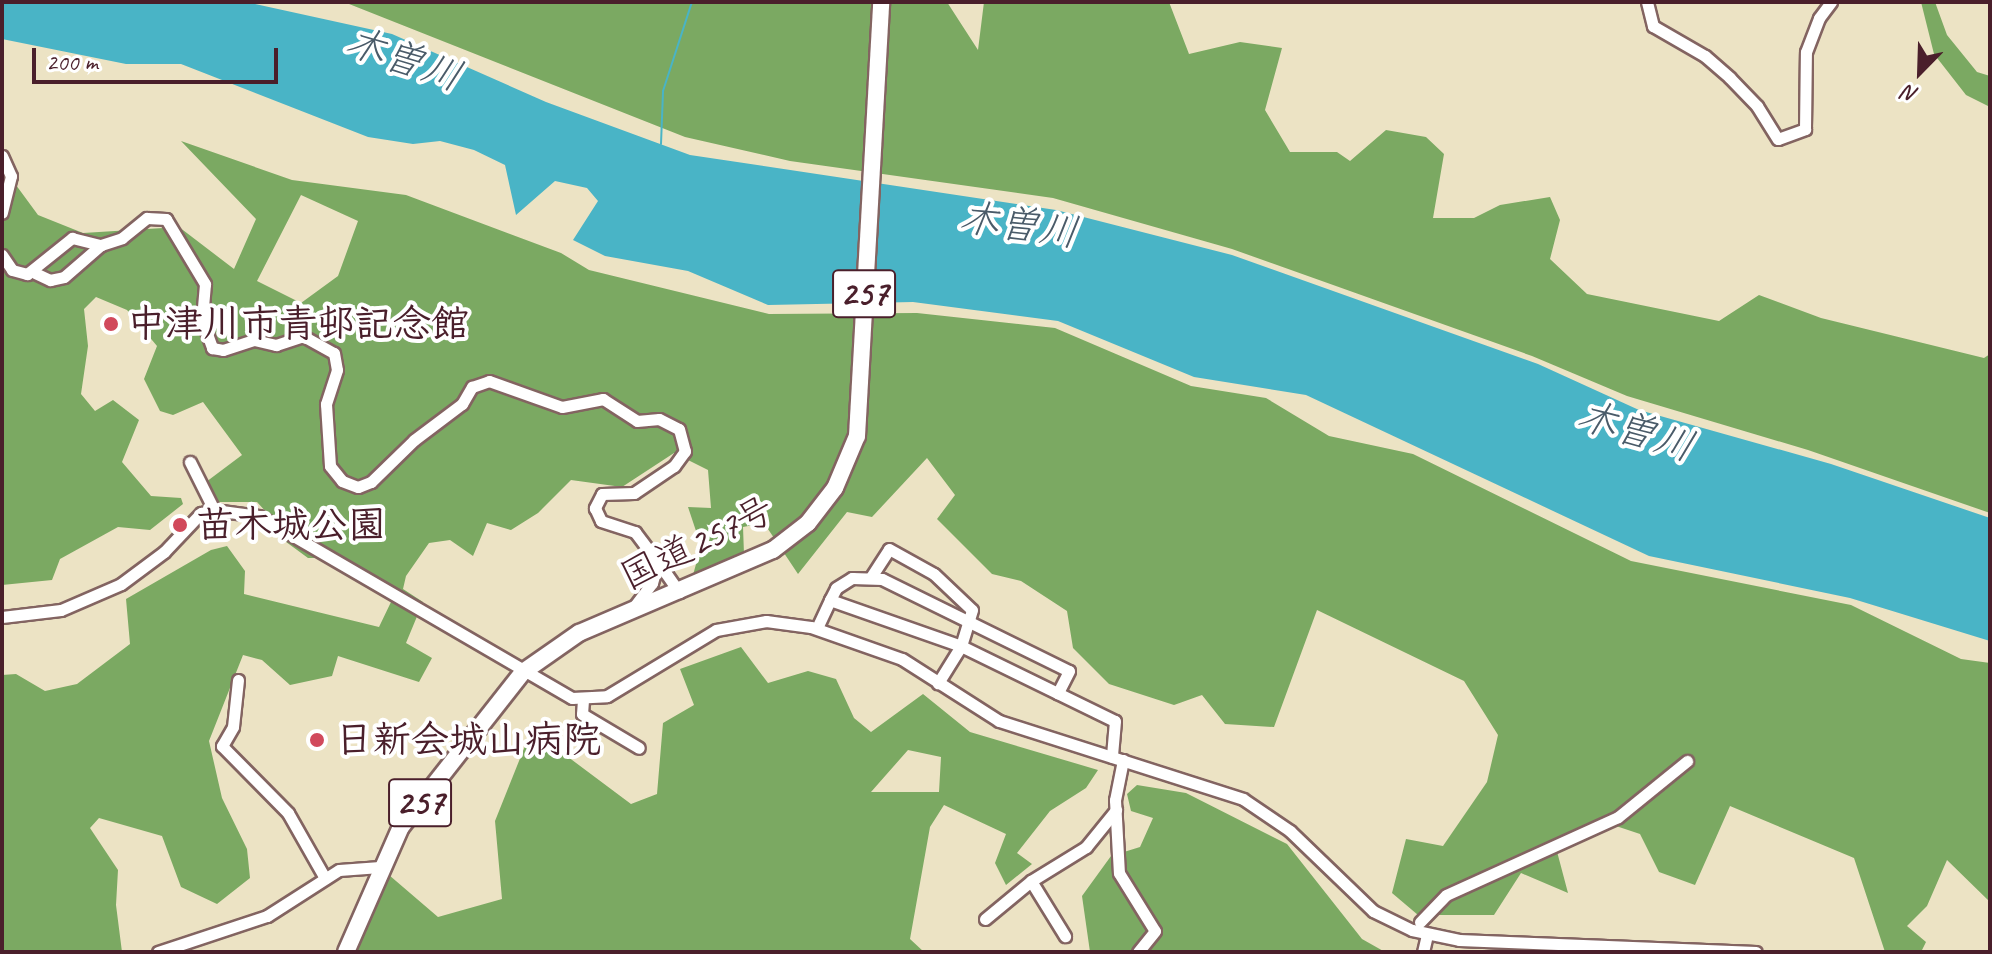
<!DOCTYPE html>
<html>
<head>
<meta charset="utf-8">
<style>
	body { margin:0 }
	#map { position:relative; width:1992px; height:954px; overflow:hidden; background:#ece3c4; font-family:Caveat,"Klee One",sans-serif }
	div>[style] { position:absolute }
	.forest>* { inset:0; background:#7ba962 }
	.water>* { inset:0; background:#49b4c6 }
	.stream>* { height:2px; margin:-1px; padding:0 1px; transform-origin:1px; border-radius:1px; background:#49b4c6 }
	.roads { filter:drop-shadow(2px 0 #836461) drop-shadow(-2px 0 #836461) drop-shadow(0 2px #836461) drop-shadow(0 -2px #836461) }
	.minor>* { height:11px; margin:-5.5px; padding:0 5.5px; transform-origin:5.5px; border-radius:5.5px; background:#fff }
	.highway>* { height:16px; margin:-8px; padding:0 8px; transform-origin:8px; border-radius:8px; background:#fff }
	.dots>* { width:22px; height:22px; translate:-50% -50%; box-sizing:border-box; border:4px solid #fff; border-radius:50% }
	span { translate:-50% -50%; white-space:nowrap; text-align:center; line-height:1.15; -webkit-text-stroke:8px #fff; paint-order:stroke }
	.shield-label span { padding:2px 6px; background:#fff; border:2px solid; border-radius:6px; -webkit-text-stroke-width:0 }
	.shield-label { font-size:36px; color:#4a1f2b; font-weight:700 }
	.poi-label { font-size:38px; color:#4a1f2b; font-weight:700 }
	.left { translate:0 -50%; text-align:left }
	.street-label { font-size:38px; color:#4a1f2b }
	.water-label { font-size:40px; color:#4a5b69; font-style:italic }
	.frame { position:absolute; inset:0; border:4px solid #4a1f2b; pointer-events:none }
	.north { position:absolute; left:1880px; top:32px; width:80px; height:80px; -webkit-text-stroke:6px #fff; paint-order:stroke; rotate:203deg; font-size:22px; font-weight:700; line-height:32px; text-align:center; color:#4a1f2b }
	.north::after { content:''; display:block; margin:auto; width:28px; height:36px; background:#4a1f2b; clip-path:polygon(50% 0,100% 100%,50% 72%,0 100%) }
	.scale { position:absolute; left:32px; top:48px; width:246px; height:36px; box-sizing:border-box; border:4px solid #4a1f2b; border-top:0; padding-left:10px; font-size:24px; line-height:28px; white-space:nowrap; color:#4a1f2b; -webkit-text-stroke:6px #fff; paint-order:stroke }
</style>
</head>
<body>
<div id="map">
	<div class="forest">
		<div style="clip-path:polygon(344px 2px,947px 2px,978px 50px,984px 2px,1169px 2px,1189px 54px,1240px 42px,1282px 48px,1265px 110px,1290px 152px,1337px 152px,1350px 161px,1386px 130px,1426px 137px,1444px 154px,1433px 218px,1474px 218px,1500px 205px,1550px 197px,1560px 220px,1550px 259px,1587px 294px,1719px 321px,1759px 295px,1821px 318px,1984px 358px,1990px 354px,1990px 513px,1808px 450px,1627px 396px,1532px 356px,1232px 249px,1053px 198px,790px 161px,685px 137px)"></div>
		<div style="clip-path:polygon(1921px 2px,1935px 2px,1947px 35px,1977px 72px,1990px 76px,1990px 107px,1966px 95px,1934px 54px)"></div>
		<div style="clip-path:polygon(evenodd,181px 141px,292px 180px,406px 195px,561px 253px,589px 270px,769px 314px,917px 313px,1055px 328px,1191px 386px,1266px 398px,1329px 436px,1413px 454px,1631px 561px,1851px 605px,1961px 659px,1990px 663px,1990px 902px,1947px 860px,1927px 906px,1907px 926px,1926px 942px,1921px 952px,1885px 952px,1854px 858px,1730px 806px,1695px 885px,1659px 872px,1640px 834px,1598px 820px,1555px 844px,1568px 893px,1521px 873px,1494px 915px,1418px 915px,1392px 893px,1406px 839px,1443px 846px,1487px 782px,1498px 735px,1464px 681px,1317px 610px,1274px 727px,1225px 724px,1202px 695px,1174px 705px,1109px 684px,1073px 648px,1067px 611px,1021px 581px,992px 574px,937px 519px,955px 495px,927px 458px,872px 517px,847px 512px,798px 574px,764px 523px,743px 527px,744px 554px,693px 575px,701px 546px,688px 507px,711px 508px,708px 470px,674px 453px,622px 487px,571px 480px,538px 513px,511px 530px,487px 523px,473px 556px,450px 540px,429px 543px,406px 576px,403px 589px,423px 602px,406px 643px,432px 658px,419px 682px,338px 656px,332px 676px,290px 685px,262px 660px,243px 655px,209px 741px,222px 798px,247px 849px,250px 878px,217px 904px,181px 887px,162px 836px,99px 818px,90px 828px,118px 870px,116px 905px,122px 952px,2px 952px,2px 675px,16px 674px,45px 691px,77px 684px,130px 644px,126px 599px,211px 550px,227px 546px,245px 571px,244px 594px,379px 627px,391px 602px,379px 579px,345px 558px,308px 558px,267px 528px,268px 514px,257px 502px,218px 502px,206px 482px,242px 455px,203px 402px,173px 415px,160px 411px,144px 379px,157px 346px,127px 310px,96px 297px,84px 309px,88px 346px,81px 394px,95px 411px,113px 400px,139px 420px,122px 462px,151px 496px,181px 498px,183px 504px,150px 530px,118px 527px,60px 559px,52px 580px,2px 585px,2px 166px,38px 215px,83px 233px,179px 227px,234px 269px,256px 219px,181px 141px,301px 195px,358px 221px,338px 276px,301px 303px,257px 281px,301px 195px)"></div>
		<div style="clip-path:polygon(evenodd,741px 647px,768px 683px,808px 671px,836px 679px,854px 718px,871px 732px,923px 694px,970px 732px,1098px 770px,1086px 788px,1050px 811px,1017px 853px,1032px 864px,1006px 885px,995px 863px,1006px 834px,944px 805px,930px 827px,910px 939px,924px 952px,352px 952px,389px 875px,438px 917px,502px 899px,495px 821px,525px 746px,544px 739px,631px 804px,657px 794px,663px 723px,694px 705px,680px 669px,741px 647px,908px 750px,941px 757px,939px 792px,871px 792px,908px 750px)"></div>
		<div style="clip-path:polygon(1137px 785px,1186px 793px,1287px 844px,1362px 939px,1385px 952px,1090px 952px,1082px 896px,1111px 856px,1140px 847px,1153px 818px,1131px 811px,1127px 794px)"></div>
	</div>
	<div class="water">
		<div style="clip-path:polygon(2px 2px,246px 2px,392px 34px,546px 102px,690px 155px,1056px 210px,1232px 255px,1538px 364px,1639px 410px,1831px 464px,1990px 518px,1990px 641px,1850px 598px,1649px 556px,1306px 395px,1194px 377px,1058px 321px,913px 302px,768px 305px,688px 271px,605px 256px,573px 240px,598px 201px,587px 188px,555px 181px,516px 215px,505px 165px,474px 150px,440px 141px,413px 144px,368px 137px,181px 64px,126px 64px,2px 39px)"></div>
	</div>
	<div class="stream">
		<div style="left:661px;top:144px;width:53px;rotate:-87.8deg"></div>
		<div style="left:663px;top:91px;width:94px;rotate:-72deg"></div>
	</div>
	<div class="roads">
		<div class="minor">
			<div style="left:1647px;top:2px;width:25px;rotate:76deg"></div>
			<div style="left:1653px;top:26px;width:60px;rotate:30deg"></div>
			<div style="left:1705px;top:56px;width:33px;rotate:41deg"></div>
			<div style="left:1730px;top:78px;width:39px;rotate:46deg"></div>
			<div style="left:1757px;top:106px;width:39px;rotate:58deg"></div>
			<div style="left:1778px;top:139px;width:29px;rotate:-20deg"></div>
			<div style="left:1805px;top:129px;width:77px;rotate:-89.3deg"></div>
			<div style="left:1806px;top:52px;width:36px;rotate:-69deg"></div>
			<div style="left:1819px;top:18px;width:20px;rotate:-53deg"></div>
			<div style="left:2px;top:156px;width:22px;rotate:66deg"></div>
			<div style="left:11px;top:176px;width:38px;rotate:104deg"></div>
			<div style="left:2px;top:255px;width:18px;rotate:56deg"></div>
			<div style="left:12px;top:270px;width:16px;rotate:15deg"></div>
			<div style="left:27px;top:274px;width:58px;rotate:-38.7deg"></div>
			<div style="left:72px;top:238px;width:30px;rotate:14deg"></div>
			<div style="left:101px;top:245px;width:22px;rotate:-18deg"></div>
			<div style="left:122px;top:238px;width:32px;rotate:-39deg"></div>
			<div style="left:147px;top:218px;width:19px;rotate:3deg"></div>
			<div style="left:166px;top:219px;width:76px;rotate:59deg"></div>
			<div style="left:205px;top:284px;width:36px;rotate:95deg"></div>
			<div style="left:202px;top:320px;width:30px;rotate:70deg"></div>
			<div style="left:212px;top:348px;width:11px;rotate:10deg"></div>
			<div style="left:223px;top:350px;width:33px;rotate:-18deg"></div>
			<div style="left:254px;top:340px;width:23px;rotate:13deg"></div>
			<div style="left:276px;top:345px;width:28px;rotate:-18deg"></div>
			<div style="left:303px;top:336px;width:35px;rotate:29deg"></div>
			<div style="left:334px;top:353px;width:17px;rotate:80deg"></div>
			<div style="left:337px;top:370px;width:36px;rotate:108deg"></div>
			<div style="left:326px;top:404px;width:62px;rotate:86.3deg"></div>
			<div style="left:330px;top:466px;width:19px;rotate:51deg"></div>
			<div style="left:342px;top:481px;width:17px;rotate:21deg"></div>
			<div style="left:358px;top:487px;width:14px;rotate:-21deg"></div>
			<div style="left:371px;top:482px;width:60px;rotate:-44.3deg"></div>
			<div style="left:414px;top:440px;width:60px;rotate:-36.9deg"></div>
			<div style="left:462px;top:404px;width:20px;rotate:-60deg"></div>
			<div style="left:472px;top:387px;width:18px;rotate:-19deg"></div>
			<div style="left:489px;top:381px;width:77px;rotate:19.6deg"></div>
			<div style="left:562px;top:407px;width:42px;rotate:-11deg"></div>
			<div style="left:603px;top:399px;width:40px;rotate:32.9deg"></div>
			<div style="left:637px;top:421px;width:22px;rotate:-5deg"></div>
			<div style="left:659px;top:419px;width:22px;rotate:27deg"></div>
			<div style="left:679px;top:429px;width:23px;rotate:75deg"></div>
			<div style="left:685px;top:451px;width:19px;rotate:126deg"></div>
			<div style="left:674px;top:466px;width:48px;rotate:146deg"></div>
			<div style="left:634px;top:493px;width:32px;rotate:178deg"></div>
			<div style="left:602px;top:494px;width:16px;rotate:117deg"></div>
			<div style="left:595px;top:508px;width:14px;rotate:65deg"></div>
			<div style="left:601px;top:521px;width:36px;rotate:18deg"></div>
			<div style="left:635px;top:532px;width:38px;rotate:53deg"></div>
			<div style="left:658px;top:562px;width:22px;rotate:106deg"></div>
			<div style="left:652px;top:583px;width:34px;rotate:127deg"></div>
			<div style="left:35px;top:273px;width:17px;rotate:25deg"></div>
			<div style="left:50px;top:280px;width:14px;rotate:-12deg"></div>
			<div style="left:64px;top:277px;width:49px;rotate:-40.9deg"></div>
			<div style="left:190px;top:462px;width:54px;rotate:63.4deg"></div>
			<div style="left:658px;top:562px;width:37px;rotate:55deg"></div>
			<div style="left:871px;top:577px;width:33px;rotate:-57deg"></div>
			<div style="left:889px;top:549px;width:51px;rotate:29.1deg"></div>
			<div style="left:934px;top:574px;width:52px;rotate:43.5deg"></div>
			<div style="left:972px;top:610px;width:38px;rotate:107deg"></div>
			<div style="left:961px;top:646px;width:44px;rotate:121.9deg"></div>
			<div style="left:830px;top:600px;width:13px;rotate:-63deg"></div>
			<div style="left:836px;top:588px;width:19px;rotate:-32deg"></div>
			<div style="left:852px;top:578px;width:30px;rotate:2deg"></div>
			<div style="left:882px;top:579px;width:208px;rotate:26.2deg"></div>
			<div style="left:1069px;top:671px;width:25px;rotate:117deg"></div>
			<div style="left:2px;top:617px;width:59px;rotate:-6.8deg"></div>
			<div style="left:61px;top:610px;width:65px;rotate:-23.4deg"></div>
			<div style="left:121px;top:584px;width:54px;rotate:-36.7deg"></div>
			<div style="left:164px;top:552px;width:54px;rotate:-46.5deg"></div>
			<div style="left:201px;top:513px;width:13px;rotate:-13deg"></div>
			<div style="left:214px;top:510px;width:45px;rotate:7.6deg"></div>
			<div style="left:259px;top:516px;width:362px;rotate:30.2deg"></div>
			<div style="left:572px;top:698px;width:35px;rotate:-3deg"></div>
			<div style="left:607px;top:696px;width:127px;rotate:-31.2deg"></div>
			<div style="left:716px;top:630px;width:51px;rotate:-10.2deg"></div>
			<div style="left:766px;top:621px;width:45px;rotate:7.6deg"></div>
			<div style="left:811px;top:627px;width:96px;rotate:19.4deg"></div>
			<div style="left:902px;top:659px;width:115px;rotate:32.6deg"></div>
			<div style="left:999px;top:721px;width:256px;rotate:17.7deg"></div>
			<div style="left:1243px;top:799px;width:57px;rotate:34.2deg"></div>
			<div style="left:1290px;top:831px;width:115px;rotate:43.9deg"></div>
			<div style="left:1373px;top:911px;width:43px;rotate:26deg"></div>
			<div style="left:1412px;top:930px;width:48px;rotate:12deg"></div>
			<div style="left:1459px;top:940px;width:297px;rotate:2.3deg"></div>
			<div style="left:817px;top:628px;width:31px;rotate:-65deg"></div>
			<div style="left:830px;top:600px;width:139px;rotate:19.3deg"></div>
			<div style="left:961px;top:646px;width:171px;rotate:26deg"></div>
			<div style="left:1115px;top:721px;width:36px;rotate:95deg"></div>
			<div style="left:238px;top:680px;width:47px;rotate:96.1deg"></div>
			<div style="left:233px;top:727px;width:22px;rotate:120deg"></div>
			<div style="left:222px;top:746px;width:94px;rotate:45.4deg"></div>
			<div style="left:288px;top:813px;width:75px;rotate:60.4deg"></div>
			<div style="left:583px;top:700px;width:14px;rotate:94deg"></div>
			<div style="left:582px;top:714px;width:66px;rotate:30.8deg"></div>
			<div style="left:1123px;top:760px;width:41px;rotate:101.3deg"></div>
			<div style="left:1115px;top:800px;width:73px;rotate:86.9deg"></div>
			<div style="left:1119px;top:873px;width:68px;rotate:58.2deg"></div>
			<div style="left:1155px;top:931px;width:27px;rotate:129deg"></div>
			<div style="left:1031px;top:881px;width:65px;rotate:58.3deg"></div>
			<div style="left:985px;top:919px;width:60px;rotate:-39.6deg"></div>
			<div style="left:1031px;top:881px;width:65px;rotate:-31.7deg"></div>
			<div style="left:1086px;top:847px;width:48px;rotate:-51deg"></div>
			<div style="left:1420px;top:922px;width:37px;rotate:-46deg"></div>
			<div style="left:1446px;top:895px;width:189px;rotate:-24.4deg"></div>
			<div style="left:1618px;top:817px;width:89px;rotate:-39.1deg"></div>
			<div style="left:158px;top:952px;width:115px;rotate:-18.3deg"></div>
			<div style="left:267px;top:916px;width:85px;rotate:-32.6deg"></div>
			<div style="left:339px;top:870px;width:41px;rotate:-4.2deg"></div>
			<div style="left:1423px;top:952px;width:18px;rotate:-77deg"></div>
		</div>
		<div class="highway">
			<div style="left:346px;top:952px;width:137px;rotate:-66.3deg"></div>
			<div style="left:401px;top:827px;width:197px;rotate:-51.8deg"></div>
			<div style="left:523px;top:672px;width:68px;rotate:-34.9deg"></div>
			<div style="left:579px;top:633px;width:211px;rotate:-23.2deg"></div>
			<div style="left:773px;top:550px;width:44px;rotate:-37.6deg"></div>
			<div style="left:808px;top:523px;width:44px;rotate:-52.4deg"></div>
			<div style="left:835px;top:488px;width:56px;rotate:-67.1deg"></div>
			<div style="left:857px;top:436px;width:435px;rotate:-86.8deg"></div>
		</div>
	</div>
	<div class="dots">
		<div style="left:111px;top:324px;background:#d1495b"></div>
		<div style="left:180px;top:525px;background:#d1495b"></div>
		<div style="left:317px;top:740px;background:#d1495b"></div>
	</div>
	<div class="shield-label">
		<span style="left:864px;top:294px">257</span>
		<span style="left:420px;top:803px">257</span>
	</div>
	<div class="poi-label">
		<span class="left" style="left:127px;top:324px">中津川市青邨記念館</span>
		<span class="left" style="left:196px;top:525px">苗木城公園</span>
		<span class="left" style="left:335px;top:740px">日新会城山病院</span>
	</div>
	<div class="street-label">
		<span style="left:697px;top:543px;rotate:-26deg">国道257号</span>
	</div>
	<div class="water-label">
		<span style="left:404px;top:59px;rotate:19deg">木曽川</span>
		<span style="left:1019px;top:225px;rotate:8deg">木曽川</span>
		<span style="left:1636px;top:431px;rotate:17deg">木曽川</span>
	</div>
	<div class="frame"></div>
	<div class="north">N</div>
	<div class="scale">200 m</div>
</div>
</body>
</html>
